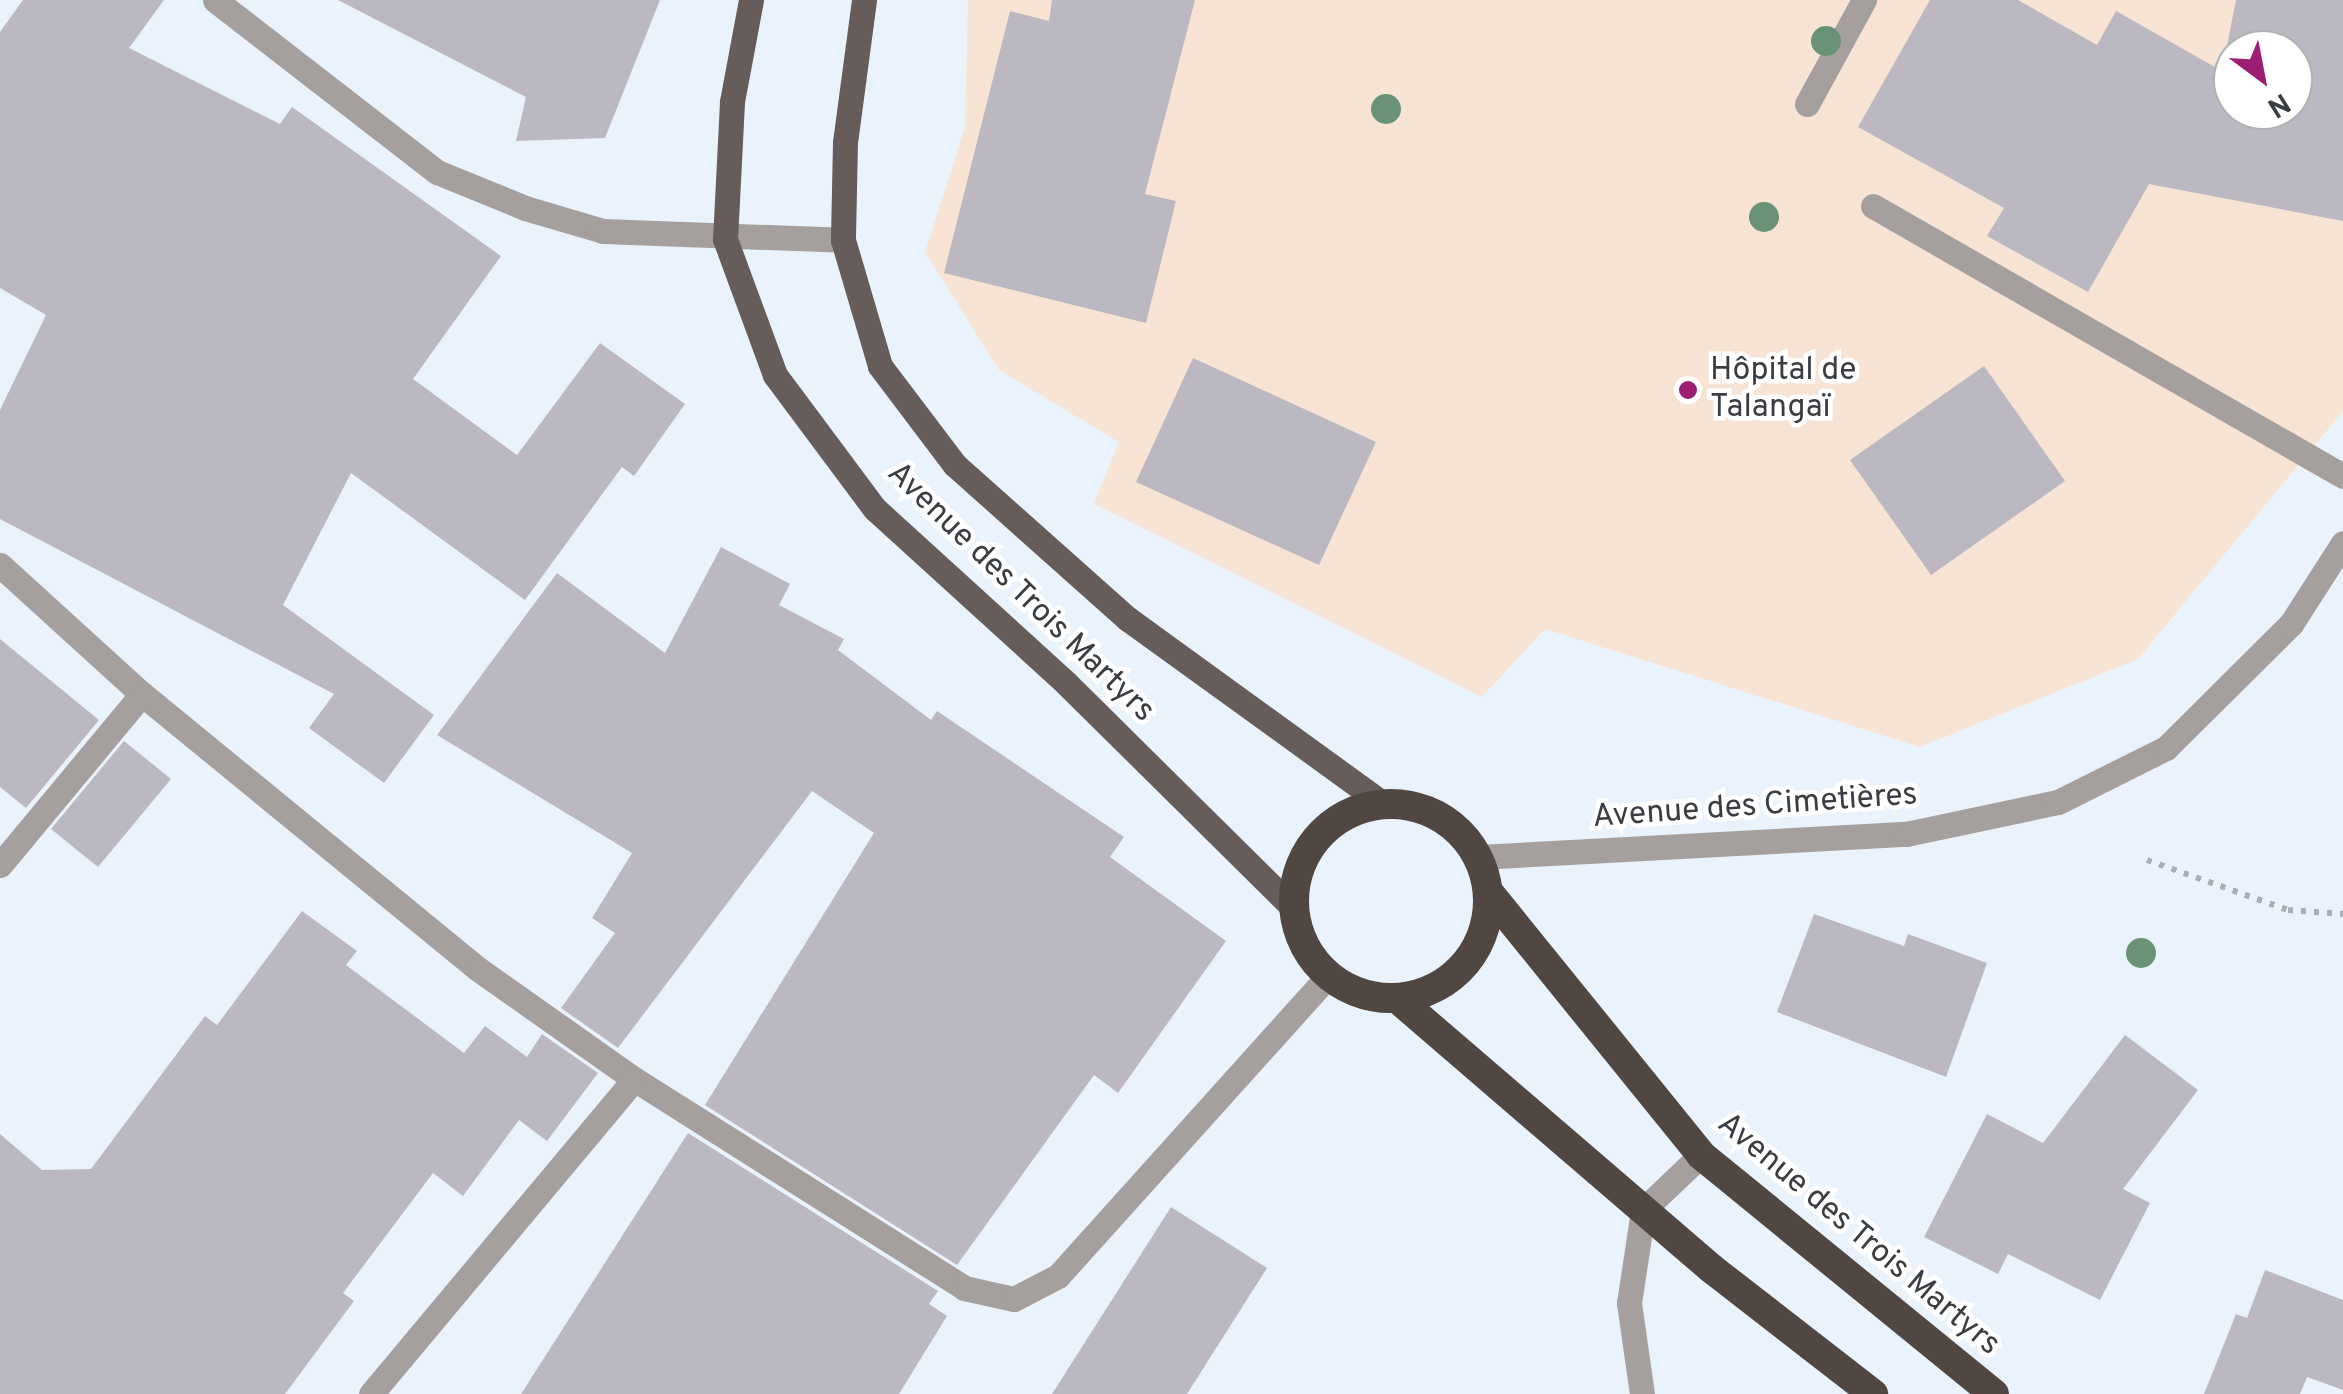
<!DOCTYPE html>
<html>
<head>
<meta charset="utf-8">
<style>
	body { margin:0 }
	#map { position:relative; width:2343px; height:1394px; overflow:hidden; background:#eaf3fc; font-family:Overpass,sans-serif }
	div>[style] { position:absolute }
	.medical>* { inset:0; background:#f7e4d4 }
	.building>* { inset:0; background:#bcb8c2 }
	.path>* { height:6px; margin-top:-3px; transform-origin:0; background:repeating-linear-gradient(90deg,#a7aeb5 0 5px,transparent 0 13px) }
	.minor>* { height:25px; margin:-12.5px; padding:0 12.5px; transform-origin:12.5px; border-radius:12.5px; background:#a5a09e }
	.major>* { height:25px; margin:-12.5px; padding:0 12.5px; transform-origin:12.5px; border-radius:12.5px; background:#665d5a }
	.highway>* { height:30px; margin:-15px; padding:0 15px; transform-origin:15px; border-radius:15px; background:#504642 }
	.highway>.ring { margin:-15px; padding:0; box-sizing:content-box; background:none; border:30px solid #504642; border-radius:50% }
	.trees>* { width:30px; height:30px; margin:-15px; border-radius:50%; background:#699277 }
	.dots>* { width:28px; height:28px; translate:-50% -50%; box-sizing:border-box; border:5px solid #fff; border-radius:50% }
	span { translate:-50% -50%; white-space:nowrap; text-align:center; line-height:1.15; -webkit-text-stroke:9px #fff; paint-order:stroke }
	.poi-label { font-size:32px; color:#3a3d41 }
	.left { translate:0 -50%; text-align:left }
	.street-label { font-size:32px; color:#3a3d41 }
	.north { position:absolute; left:2213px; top:30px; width:100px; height:100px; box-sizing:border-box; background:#fff; border:2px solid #b0b1b3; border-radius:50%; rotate:148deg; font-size:28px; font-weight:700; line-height:40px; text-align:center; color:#3a3d41 }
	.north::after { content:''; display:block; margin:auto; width:35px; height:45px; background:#9d1f74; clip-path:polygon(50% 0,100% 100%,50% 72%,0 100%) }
</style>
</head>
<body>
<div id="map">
	<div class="medical">
		<div style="clip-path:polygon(evenodd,968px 0,2343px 0,2343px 411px,2138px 659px,1920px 747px,1545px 629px,1482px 697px,1094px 504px,1119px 442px,999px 370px,925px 252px,965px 127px,968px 0,2233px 50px,2293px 50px,2293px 110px,2233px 110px,2233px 50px)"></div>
	</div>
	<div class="building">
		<div style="clip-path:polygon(23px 0,164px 0,129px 48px,280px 124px,292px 107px,501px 256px,413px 379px,517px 455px,600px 343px,685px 404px,634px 476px,622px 467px,525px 600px,351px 473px,283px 605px,434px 715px,384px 783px,309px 728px,334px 694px,0 519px,0 410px,46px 315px,0 288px,0 32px)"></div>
		<div style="clip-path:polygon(338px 0,660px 0,605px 138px,516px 141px,526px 97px)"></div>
		<div style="clip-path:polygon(1052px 0,1195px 0,1145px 194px,1176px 201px,1146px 323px,944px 273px,1010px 11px,1049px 21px)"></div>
		<div style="clip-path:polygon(evenodd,1930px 0,2018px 0,2097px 45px,2116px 11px,2222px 71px,2236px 0,2343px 0,2343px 221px,2149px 184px,2088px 292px,1987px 236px,2004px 208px,1858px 127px,1930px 0,2233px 50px,2293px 50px,2293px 110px,2233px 110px,2233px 50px)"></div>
		<div style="clip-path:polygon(1193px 358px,1376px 442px,1319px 565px,1136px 482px)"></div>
		<div style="clip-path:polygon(1984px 366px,2065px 481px,1931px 575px,1850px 460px)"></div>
		<div style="clip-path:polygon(721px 547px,790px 584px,779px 605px,844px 639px,838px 650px,931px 720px,937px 711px,1124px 837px,1110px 857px,1226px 941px,1118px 1093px,1094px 1075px,957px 1265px,705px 1105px,874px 833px,812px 791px,618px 1048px,561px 1008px,615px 933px,592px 918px,632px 853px,437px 735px,557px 573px,665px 653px)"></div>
		<div style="clip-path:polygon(0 639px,99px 720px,26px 808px,0 787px)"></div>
		<div style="clip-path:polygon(124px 741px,171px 779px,98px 867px,51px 829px)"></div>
		<div style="clip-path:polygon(302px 911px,357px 951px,346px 965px,464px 1053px,485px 1026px,527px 1057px,542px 1034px,598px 1073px,547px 1141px,519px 1120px,463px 1196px,433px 1173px,343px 1293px,354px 1301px,285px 1394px,0 1394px,0 1134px,42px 1170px,91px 1169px,205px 1016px,217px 1025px)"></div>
		<div style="clip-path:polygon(1814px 914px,1904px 946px,1908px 934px,1987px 963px,1946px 1077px,1777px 1012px)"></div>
		<div style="clip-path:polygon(2125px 1035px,2198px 1090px,2123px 1189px,2150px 1203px,2100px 1300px,2008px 1254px,1998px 1274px,1924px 1237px,1987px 1114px,2043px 1143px)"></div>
		<div style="clip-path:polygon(688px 1133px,938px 1291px,929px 1304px,947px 1316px,899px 1394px,521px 1394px)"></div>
		<div style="clip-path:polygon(1171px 1207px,1267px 1268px,1187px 1394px,1052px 1394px)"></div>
		<div style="clip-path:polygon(2265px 1270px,2343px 1300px,2343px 1390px,2307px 1377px,2300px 1394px,2204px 1394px,2236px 1314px,2247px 1318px)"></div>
	</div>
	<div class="path">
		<div style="left:2147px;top:860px;width:150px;rotate:19.5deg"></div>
		<div style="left:2288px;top:910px;width:55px;rotate:4.2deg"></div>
	</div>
	<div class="minor">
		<div style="left:215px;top:0;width:281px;rotate:37.8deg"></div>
		<div style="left:437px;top:172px;width:95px;rotate:22.2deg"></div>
		<div style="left:525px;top:208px;width:81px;rotate:16.4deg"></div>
		<div style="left:603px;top:231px;width:240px;rotate:2.1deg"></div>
		<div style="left:1807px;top:104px;width:119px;rotate:-61.3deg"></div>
		<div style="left:1873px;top:206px;width:542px;rotate:29.88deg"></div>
		<div style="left:0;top:565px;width:192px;rotate:42.3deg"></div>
		<div style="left:142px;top:694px;width:434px;rotate:39.3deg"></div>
		<div style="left:478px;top:969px;width:191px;rotate:35.2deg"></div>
		<div style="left:634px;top:1079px;width:391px;rotate:32.3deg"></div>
		<div style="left:964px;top:1288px;width:51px;rotate:12.4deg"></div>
		<div style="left:1014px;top:1299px;width:50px;rotate:-27.6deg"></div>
		<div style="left:1058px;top:1276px;width:402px;rotate:-48deg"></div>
		<div style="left:1479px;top:857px;width:428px;rotate:-3.1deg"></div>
		<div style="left:1906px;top:834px;width:155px;rotate:-11.9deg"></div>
		<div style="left:2058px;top:802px;width:121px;rotate:-26.6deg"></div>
		<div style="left:2166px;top:748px;width:176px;rotate:-44.8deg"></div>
		<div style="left:2291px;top:624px;width:96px;rotate:-57.3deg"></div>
		<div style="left:0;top:865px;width:222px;rotate:-50.3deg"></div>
		<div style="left:371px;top:1394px;width:410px;rotate:-50.1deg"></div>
		<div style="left:1642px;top:1394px;width:92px;rotate:-98.1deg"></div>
		<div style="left:1629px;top:1303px;width:94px;rotate:-81.4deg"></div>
		<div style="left:1643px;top:1210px;width:80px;rotate:-43.5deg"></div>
	</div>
	<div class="major">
		<div style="left:751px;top:0;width:104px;rotate:100.6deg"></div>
		<div style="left:732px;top:102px;width:137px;rotate:92.9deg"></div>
		<div style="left:725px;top:239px;width:145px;rotate:69.8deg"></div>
		<div style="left:775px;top:375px;width:167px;rotate:53.3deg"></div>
		<div style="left:875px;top:509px;width:258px;rotate:42.3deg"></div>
		<div style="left:1066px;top:683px;width:321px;rotate:44.7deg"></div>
		<div style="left:864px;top:0;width:143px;rotate:97.6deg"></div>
		<div style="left:845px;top:142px;width:98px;rotate:91.2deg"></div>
		<div style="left:843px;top:240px;width:131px;rotate:73.6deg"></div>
		<div style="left:880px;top:366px;width:124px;rotate:52.9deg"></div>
		<div style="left:955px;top:465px;width:232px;rotate:41.7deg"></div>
		<div style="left:1128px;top:619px;width:316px;rotate:35.9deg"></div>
	</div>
	<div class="highway">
		<div class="ring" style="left:1294px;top:804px;width:164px;height:164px"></div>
		<div style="left:1490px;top:894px;width:336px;rotate:51deg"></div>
		<div style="left:1701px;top:1155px;width:378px;rotate:39.2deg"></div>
		<div style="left:1398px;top:999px;width:414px;rotate:40.7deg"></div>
		<div style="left:1712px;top:1269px;width:204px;rotate:37.8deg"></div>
	</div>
	<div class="trees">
		<div style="left:1826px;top:41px"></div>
		<div style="left:1386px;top:109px"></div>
		<div style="left:1764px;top:217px"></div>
		<div style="left:2141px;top:953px"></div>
	</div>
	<div class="dots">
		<div style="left:1688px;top:390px;background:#9d1f74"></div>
	</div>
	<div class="poi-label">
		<span class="left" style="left:1710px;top:390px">Hôpital de<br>Talangaï</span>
	</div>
	<div class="street-label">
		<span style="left:1020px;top:593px;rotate:44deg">Avenue des Trois Martyrs</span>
		<span style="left:1755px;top:807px;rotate:-4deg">Avenue des Cimetières</span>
		<span style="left:1858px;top:1235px;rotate:40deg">Avenue des Trois Martyrs</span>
	</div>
	<div class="north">N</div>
</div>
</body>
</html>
